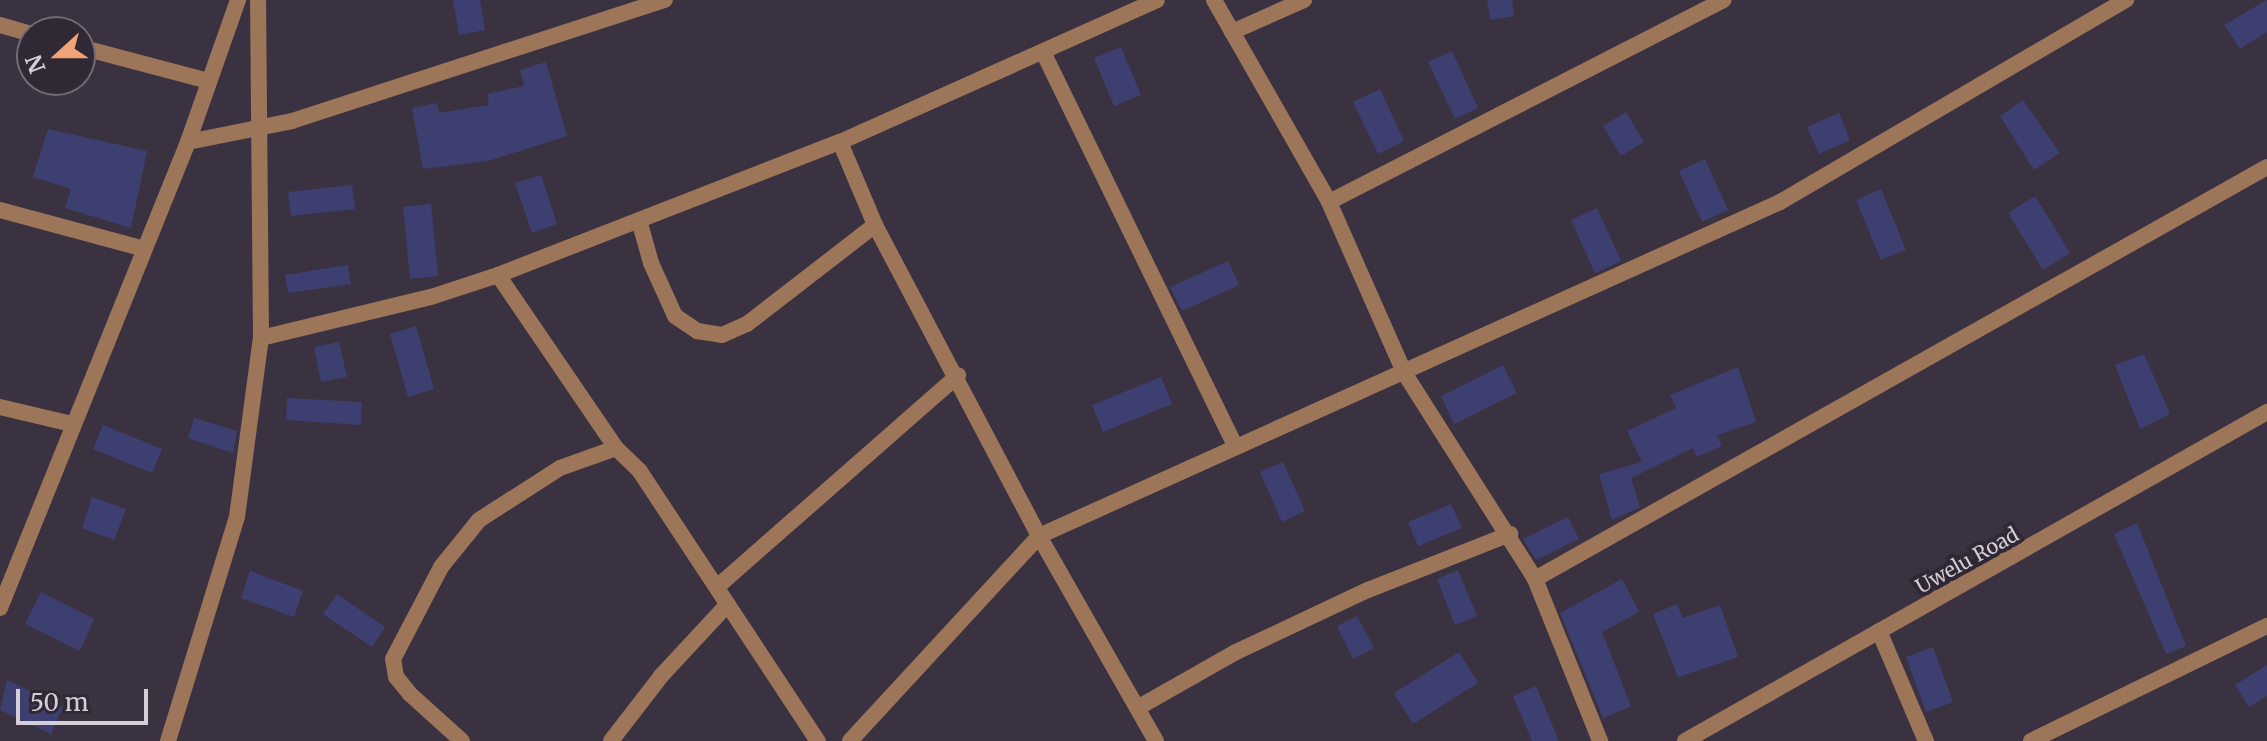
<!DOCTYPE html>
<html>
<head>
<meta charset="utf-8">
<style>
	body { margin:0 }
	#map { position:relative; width:2267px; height:741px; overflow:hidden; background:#3b3241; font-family:Merriweather,serif }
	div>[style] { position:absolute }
	.building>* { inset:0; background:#3e3f71 }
	.minor>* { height:16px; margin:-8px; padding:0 8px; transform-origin:8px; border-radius:8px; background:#9d765a }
	.tertiary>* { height:16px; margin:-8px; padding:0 8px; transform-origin:8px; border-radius:8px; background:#9d765a }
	span { translate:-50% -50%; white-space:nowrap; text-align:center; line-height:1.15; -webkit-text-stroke:8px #312836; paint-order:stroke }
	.street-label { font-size:20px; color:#d4ced8 }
	.north { position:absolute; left:16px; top:16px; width:80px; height:80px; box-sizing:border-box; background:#312836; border:2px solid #726a77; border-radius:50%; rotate:249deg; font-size:22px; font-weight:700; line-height:32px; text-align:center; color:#d4ced8 }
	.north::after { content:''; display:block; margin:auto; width:28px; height:36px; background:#efa376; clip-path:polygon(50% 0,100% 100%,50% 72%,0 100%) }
	.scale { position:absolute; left:16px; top:689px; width:132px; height:36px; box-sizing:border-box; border:4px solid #d4ced8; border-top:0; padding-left:10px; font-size:24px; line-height:28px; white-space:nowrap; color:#d4ced8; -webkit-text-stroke:6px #312836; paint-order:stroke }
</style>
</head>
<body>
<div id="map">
	<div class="building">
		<div style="clip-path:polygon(453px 0,480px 0,485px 30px,459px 35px)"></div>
		<div style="clip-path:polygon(1487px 0,1512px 0,1514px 16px,1490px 20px)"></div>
		<div style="clip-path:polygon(2267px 0,2267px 32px,2240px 49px,2224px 25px)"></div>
		<div style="clip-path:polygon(1121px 47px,1141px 95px,1114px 106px,1094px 58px)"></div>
		<div style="clip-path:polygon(1452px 51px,1478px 108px,1455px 119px,1428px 62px)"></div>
		<div style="clip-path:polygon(546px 62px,567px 136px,488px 161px,423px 169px,412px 108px,437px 103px,439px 113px,489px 105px,487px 94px,524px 86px,520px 70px)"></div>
		<div style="clip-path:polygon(1380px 89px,1404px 141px,1378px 154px,1353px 102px)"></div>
		<div style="clip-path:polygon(2023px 100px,2060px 153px,2034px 170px,2000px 116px)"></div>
		<div style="clip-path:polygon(1626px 112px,1644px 142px,1621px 156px,1603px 126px)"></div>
		<div style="clip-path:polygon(1839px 113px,1850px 140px,1819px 154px,1807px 127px)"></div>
		<div style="clip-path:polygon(48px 129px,147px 151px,131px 228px,65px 208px,71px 189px,33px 177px)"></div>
		<div style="clip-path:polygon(1705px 159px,1728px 210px,1702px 222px,1679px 171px)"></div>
		<div style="clip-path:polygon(541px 175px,557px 224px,532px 233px,515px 183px)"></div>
		<div style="clip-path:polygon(352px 185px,355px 209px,291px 216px,288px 192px)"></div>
		<div style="clip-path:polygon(1881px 189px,1906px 250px,1881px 260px,1856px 200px)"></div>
		<div style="clip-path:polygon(2035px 196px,2070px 253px,2043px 270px,2008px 213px)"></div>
		<div style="clip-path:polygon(431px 204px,438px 276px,410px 279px,403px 207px)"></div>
		<div style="clip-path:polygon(1597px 208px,1621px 261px,1595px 273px,1571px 220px)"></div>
		<div style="clip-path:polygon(1228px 261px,1239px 285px,1182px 311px,1170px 287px)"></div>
		<div style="clip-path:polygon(348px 265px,351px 284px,288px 293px,285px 275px)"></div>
		<div style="clip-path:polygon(416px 326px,434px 389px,408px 397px,390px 334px)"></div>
		<div style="clip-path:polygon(339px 342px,347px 377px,321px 382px,314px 347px)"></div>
		<div style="clip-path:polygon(2144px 354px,2170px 414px,2140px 429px,2115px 365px)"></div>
		<div style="clip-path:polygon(1503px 365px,1517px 393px,1454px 424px,1441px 396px)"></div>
		<div style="clip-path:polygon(1738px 367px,1756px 422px,1717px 435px,1722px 446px,1697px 457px,1693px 448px,1631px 478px,1640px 507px,1612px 520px,1599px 474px,1642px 462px,1627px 431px,1676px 408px,1670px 395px)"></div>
		<div style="clip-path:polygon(1161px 377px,1172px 404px,1103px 432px,1092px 405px)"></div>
		<div style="clip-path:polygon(287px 398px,362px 402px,361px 425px,286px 420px)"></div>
		<div style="clip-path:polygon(194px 418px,237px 431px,233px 453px,188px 438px)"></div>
		<div style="clip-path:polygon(103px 425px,162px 449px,152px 473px,93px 449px)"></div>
		<div style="clip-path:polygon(1283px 462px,1305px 511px,1282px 522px,1260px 472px)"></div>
		<div style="clip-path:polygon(92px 497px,126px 509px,114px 540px,82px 528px)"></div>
		<div style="clip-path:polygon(1451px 504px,1462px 528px,1418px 546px,1408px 522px)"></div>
		<div style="clip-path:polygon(1568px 517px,1579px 539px,1536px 560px,1523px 539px)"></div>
		<div style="clip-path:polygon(2137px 523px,2186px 646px,2166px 654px,2114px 534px)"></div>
		<div style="clip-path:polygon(1458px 570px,1477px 616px,1455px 625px,1437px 579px)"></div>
		<div style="clip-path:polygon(250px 571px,303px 591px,294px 617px,241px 598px)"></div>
		<div style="clip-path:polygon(1622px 579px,1639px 612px,1602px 632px,1631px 706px,1603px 718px,1560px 613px)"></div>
		<div style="clip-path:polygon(41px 592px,94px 619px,80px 651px,25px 624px)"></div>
		<div style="clip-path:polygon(337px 594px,385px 627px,372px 647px,323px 614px)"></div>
		<div style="clip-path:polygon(1677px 604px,1683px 618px,1720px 605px,1738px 657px,1678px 677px,1653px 614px)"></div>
		<div style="clip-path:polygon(1357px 616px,1374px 648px,1353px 659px,1337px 626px)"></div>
		<div style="clip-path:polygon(1933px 647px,1953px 702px,1926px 712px,1906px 657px)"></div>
		<div style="clip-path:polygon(1459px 652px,1478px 683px,1413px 724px,1394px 693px)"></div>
		<div style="clip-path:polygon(2267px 665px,2267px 696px,2249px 707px,2235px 685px)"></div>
		<div style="clip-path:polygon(7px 680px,63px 707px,51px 734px,0 710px)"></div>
		<div style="clip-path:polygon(1536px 686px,1559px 741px,1532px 741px,1513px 696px)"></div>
	</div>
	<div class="minor">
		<div style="left:1214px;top:0;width:232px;rotate:60.3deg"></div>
		<div style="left:1329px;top:202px;width:188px;rotate:66.2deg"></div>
		<div style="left:1405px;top:374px;width:243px;rotate:57.6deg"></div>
		<div style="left:1535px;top:579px;width:175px;rotate:68.1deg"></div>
		<div style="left:0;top:25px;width:33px;rotate:16deg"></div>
		<div style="left:1232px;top:32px;width:79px;rotate:-24deg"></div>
		<div style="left:80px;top:47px;width:129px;rotate:14.8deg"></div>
		<div style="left:1044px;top:54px;width:434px;rotate:64deg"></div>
		<div style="left:188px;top:142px;width:106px;rotate:-11.4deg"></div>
		<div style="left:292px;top:121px;width:392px;rotate:-18deg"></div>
		<div style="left:840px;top:142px;width:90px;rotate:67.1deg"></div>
		<div style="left:875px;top:225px;width:352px;rotate:62.2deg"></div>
		<div style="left:1039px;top:536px;width:236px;rotate:60.3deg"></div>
		<div style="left:1329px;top:202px;width:443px;rotate:-27.1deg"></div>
		<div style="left:0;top:210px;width:146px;rotate:15.1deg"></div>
		<div style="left:639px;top:220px;width:45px;rotate:74.4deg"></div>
		<div style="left:651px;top:263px;width:58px;rotate:65.6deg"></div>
		<div style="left:675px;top:316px;width:27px;rotate:34deg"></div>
		<div style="left:697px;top:331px;width:25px;rotate:9deg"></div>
		<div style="left:722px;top:335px;width:27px;rotate:-24deg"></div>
		<div style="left:747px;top:324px;width:162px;rotate:-37.7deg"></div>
		<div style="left:498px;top:275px;width:209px;rotate:55.7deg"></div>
		<div style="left:616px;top:448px;width:32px;rotate:44deg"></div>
		<div style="left:639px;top:470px;width:325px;rotate:56.6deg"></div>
		<div style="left:261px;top:338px;width:175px;rotate:-13.6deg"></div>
		<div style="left:431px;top:297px;width:71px;rotate:-18.2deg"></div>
		<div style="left:498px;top:275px;width:367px;rotate:-21.3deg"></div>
		<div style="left:840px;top:142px;width:347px;rotate:-24.1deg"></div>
		<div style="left:0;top:407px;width:74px;rotate:13.3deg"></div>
		<div style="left:1535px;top:579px;width:840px;rotate:-29.37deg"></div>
		<div style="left:717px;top:587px;width:321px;rotate:-41.3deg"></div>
		<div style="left:0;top:608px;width:502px;rotate:-68.03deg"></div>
		<div style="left:188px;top:142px;width:151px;rotate:-70.6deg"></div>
		<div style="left:1879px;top:631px;width:120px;rotate:66.9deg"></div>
		<div style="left:1139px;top:707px;width:112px;rotate:-29.6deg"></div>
		<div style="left:1236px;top:652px;width:146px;rotate:-25.2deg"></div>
		<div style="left:1368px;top:590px;width:153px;rotate:-21.5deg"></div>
		<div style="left:168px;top:741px;width:234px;rotate:-72.9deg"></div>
		<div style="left:237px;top:517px;width:181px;rotate:-82.4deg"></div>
		<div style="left:261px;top:338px;width:338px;rotate:-90.5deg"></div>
		<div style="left:462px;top:741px;width:70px;rotate:-137.9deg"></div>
		<div style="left:410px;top:694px;width:22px;rotate:-129deg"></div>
		<div style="left:396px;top:677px;width:18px;rotate:-99deg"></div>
		<div style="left:393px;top:659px;width:104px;rotate:-62.4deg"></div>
		<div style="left:441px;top:567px;width:60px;rotate:-51deg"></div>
		<div style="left:479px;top:520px;width:96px;rotate:-32.7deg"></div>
		<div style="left:560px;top:468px;width:59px;rotate:-19.7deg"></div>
		<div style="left:611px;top:741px;width:82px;rotate:-52.4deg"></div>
		<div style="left:661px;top:676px;width:98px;rotate:-47.1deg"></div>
		<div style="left:850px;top:741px;width:279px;rotate:-47.3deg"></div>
		<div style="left:1039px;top:536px;width:813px;rotate:-24.26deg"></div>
		<div style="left:1780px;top:202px;width:401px;rotate:-30.3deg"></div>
		<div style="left:2031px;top:741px;width:263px;rotate:-26deg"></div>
	</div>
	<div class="tertiary">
		<div style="left:1685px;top:741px;width:669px;rotate:-29.48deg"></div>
	</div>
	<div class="street-label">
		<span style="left:1967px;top:560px;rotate:-29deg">Uwelu Road</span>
	</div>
	<div class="north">N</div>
	<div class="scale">50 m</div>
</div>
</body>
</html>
